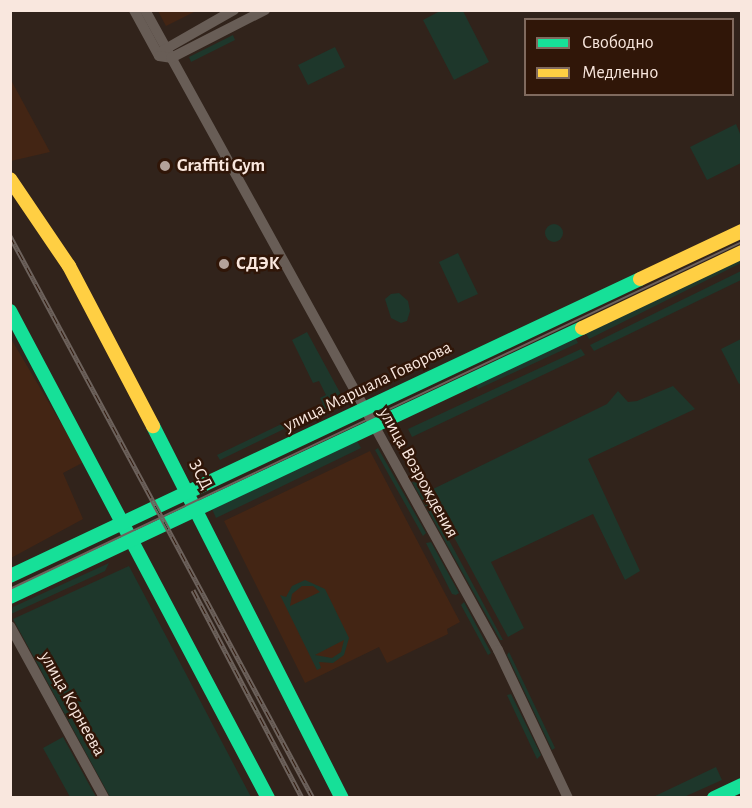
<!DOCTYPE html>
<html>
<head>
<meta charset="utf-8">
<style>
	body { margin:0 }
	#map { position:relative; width:752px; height:808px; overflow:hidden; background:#31231b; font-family:"Alegreya Sans",sans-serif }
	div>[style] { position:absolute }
	.built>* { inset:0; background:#432514 }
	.green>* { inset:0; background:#1e372b }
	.round { border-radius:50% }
	.street>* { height:10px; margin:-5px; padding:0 5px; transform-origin:5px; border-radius:5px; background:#685d56 }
	.fast>* { height:14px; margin:-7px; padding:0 7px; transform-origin:7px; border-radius:7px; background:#16e098 }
	.slow>* { height:14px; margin:-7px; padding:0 7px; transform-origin:7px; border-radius:7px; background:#ffcf43 }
	.tram>* { height:1.5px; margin:-0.75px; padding:0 0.75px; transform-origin:0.75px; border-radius:0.75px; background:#6d625c }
	.rail>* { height:5px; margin-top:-2.5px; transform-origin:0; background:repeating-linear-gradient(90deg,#301608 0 9px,#6d625c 0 18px); box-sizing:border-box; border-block:2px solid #6d625c }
	.dots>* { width:16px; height:16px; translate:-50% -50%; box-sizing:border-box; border:3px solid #301608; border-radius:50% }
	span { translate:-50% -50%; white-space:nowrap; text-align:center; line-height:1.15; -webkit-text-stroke:5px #301608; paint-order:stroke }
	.poi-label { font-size:18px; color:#f9e7de; font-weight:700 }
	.left { translate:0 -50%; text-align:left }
	.street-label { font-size:18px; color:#f9e7de }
	.frame { position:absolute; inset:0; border:12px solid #f9e7de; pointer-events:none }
	.legend { position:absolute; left:524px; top:18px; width:210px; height:78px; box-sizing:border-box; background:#301608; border:2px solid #806a5e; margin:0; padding:8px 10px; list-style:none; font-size:18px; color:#f9e7de }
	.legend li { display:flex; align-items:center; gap:12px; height:30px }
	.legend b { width:30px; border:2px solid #806a5e }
</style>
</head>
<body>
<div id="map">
	<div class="built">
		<div style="clip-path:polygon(158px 11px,196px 11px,166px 26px)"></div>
		<div style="clip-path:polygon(11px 80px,50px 152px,11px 161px)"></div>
		<div style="clip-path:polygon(10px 337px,84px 462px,63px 473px,83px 519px,11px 558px)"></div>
		<div style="clip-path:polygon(370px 451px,460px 622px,447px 629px,448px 634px,387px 663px,379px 647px,305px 683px,224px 521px)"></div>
	</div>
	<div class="green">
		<div style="clip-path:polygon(440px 11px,463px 11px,489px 62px,454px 80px,423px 20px)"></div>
		<div style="clip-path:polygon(233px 35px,235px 40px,191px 62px,189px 57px)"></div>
		<div style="clip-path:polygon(335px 47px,345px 67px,308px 85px,298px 65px)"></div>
		<div style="clip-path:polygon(736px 124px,741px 136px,741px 163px,707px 180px,690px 147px)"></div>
		<div class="round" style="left:545px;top:224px;width:18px;height:18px"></div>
		<div style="clip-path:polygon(458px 253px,478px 294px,458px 303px,439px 262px)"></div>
		<div style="clip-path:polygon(741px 256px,741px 263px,589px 339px,585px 332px)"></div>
		<div style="clip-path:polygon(741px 271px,741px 280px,594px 351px,590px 345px)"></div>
		<div style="clip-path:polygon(399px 293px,408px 301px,410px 311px,407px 321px,401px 323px,391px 318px,385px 299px,391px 294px)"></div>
		<div style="clip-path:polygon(307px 332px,344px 400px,220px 460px,217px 455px,323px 404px,320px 398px,326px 395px,319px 381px,313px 383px,292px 340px)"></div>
		<div style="clip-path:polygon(575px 337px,578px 343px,478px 389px,475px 384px)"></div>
		<div style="clip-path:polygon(741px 339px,741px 383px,739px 384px,721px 349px)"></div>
		<div style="clip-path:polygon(581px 349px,585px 355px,412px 437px,408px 429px)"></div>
		<div style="clip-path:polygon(673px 386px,695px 409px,588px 459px,640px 571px,625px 580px,593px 514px,491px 562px,524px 628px,508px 637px,429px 491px,607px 404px,618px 391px,628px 402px,637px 401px)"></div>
		<div style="clip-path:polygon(357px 441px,361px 448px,216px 518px,212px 509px)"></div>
		<div style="clip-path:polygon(378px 448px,426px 533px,423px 536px,375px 450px)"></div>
		<div style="clip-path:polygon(412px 482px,418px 483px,503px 640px,500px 640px)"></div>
		<div style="clip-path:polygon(431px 542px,459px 593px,456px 595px,452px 594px,426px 543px)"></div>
		<div style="clip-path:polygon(109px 563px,105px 571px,11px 614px,13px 607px)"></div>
		<div style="clip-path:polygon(129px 566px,251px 797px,110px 797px,13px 619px)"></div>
		<div style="clip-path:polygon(evenodd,305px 580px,325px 589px,349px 638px,344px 655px,333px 663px,319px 662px,321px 668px,317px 670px,280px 595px,286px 597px,292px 586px,305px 580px,302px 586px,313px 586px,320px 592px,290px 606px,292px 594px,302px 586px,305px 580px,344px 640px,341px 652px,332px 658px,315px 655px,344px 640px)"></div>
		<div style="clip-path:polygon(464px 602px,491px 653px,488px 655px,461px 605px)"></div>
		<div style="clip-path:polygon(509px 652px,555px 748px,552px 750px,507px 655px)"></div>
		<div style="clip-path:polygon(511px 694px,541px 755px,537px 759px,507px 695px)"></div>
		<div style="clip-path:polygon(63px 737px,96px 797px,70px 797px,43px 748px)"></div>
		<div style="clip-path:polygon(716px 767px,722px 780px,684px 797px,653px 797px)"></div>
	</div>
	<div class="street">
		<div style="left:134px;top:10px;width:52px;rotate:61.5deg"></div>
		<div style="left:145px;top:10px;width:731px;rotate:61.12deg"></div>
		<div style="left:498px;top:650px;width:164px;rotate:64.7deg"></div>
		<div style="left:162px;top:51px;width:83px;rotate:-29.7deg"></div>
		<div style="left:159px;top:56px;width:12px;rotate:9deg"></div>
		<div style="left:171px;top:58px;width:106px;rotate:-27.1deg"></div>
		<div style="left:10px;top:626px;width:196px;rotate:61.3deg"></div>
	</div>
	<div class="fast">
		<div style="left:10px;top:311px;width:551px;rotate:62.09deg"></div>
		<div style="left:153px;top:426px;width:417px;rotate:63.1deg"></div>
		<div style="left:10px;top:576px;width:696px;rotate:-25.24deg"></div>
		<div style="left:10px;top:597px;width:632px;rotate:-25.19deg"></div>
		<div style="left:714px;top:798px;width:31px;rotate:-25deg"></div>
	</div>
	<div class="slow">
		<div style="left:10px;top:179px;width:105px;rotate:55.9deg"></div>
		<div style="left:69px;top:266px;width:181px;rotate:62.3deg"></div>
		<div style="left:640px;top:279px;width:113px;rotate:-25.2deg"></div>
		<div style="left:582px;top:328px;width:177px;rotate:-25.4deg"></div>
	</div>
	<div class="tram">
		<div style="left:10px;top:589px;width:810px;rotate:-25.36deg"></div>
	</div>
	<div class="rail">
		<div style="left:10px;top:236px;width:638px;rotate:61.67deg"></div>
		<div style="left:193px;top:590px;width:235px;rotate:62.3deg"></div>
	</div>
	<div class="dots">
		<div style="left:165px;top:166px;background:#b3a29a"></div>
		<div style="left:224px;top:264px;background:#b3a29a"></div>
	</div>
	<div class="poi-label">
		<span class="left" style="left:177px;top:166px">Graffiti Gym</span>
		<span class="left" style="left:236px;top:264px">СДЭК</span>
	</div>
	<div class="street-label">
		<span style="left:368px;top:387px;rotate:-26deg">улица Маршала Говорова</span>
		<span style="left:418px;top:473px;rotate:61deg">улица Возрождения</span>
		<span style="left:200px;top:475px;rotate:62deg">ЗСД</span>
		<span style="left:72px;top:704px;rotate:61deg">улица Корнеева</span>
	</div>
	<div class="frame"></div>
	<ul class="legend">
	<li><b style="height:8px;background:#16e098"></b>Свободно</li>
	<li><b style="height:8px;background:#ffcf43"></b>Медленно</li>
	</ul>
</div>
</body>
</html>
